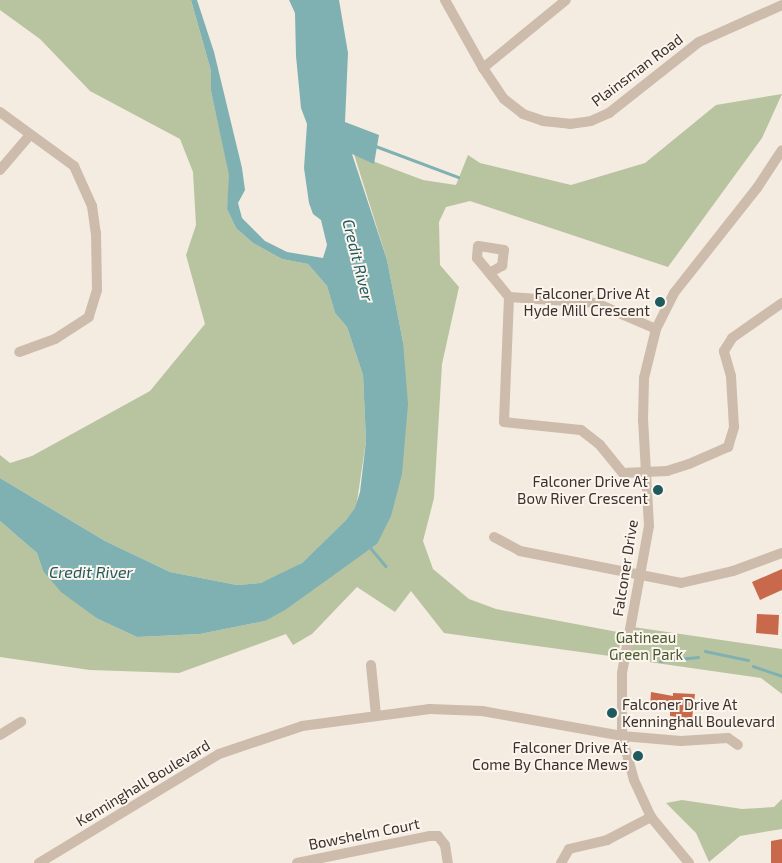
<!DOCTYPE html>
<html>
<head>
<meta charset="utf-8">
<style>
	body { margin:0 }
	#map { position:relative; width:782px; height:863px; overflow:hidden; background:#f4ebe1; font-family:"Exo 2",sans-serif }
	div>[style] { position:absolute }
	.green>* { inset:0; background:#b8c4a0 }
	.water>* { inset:0; background:#7fb0b2 }
	.stream>* { height:2.5px; margin:-1.25px; padding:0 1.25px; transform-origin:1.25px; border-radius:1.25px; background:#7fb0b2 }
	.building>* { inset:0; background:#c8694b }
	.street>* { height:10px; margin:-5px; padding:0 5px; transform-origin:5px; border-radius:5px; background:#cdbbac }
	.dots>* { width:14px; height:14px; translate:-50% -50%; box-sizing:border-box; border:2px solid #fbf5ee; border-radius:50% }
	span { translate:-50% -50%; white-space:nowrap; text-align:center; line-height:1.15; -webkit-text-stroke:4px #fbf5ee; paint-order:stroke }
	.street-label { font-size:15px; color:#3b302b }
	.poi-label { font-size:15px; color:#3b302b }
	.right { translate:-100% -50%; text-align:right }
	.left { translate:0 -50%; text-align:left }
	.park-label { font-size:15px; color:#4a5a2e }
	.water-label { font-size:16px; color:#1f5a5e; font-style:italic }
</style>
</head>
<body>
<div id="map">
	<div class="green">
		<div style="clip-path:polygon(0 0,191px 0,211px 71px,211px 91px,230px 175px,227px 209px,236px 228px,253px 243px,282px 259px,308px 264px,327px 286px,335px 313px,347px 327px,363px 375px,366px 441px,356px 508px,346px 520px,302px 563px,282px 575px,261px 583px,237px 585px,170px 572px,105px 541px,0 478px,0 455px,10px 463px,32px 456px,150px 391px,205px 324px,186px 255px,196px 225px,193px 172px,180px 139px,90px 91px,40px 39px,0 10px)"></div>
		<div style="clip-path:polygon(782px 94px,762px 138px,668px 267px,470px 201px,446px 207px,439px 222px,440px 265px,459px 287px,442px 364px,434px 498px,423px 541px,433px 569px,469px 599px,496px 609px,623px 633px,617px 657px,444px 633px,411px 591px,395px 612px,357px 587px,312px 634px,293px 645px,286px 634px,179px 673px,90px 670px,0 657px,0 521px,37px 553px,43px 571px,98px 619px,137px 637px,200px 634px,265px 621px,377px 544px,403px 342px,387px 260px,354px 154px,423px 180px,456px 185px,468px 155px,480px 163px,571px 185px,645px 163px,716px 105px)"></div>
		<div style="clip-path:polygon(633px 627px,782px 649px,782px 694px,761px 678px,628px 659px)"></div>
		<div style="clip-path:polygon(782px 799px,782px 829px,740px 836px,709px 862px,696px 833px,666px 803px,682px 800px,742px 809px,774px 807px)"></div>
	</div>
	<div class="water">
		<div style="clip-path:polygon(191px 0,197px 0,214px 52px,242px 168px,245px 190px,238px 203px,242px 218px,265px 241px,287px 252px,323px 258px,327px 245px,321px 220px,313px 214px,309px 203px,304px 168px,307px 124px,301px 108px,296px 56px,295px 13px,289px 0,339px 0,348px 53px,345px 122px,379px 135px,374px 164px,352px 154px,387px 260px,403px 342px,408px 404px,402px 474px,391px 516px,377px 544px,285px 610px,265px 621px,200px 634px,137px 637px,98px 619px,61px 592px,43px 571px,37px 553px,0 521px,0 478px,105px 541px,170px 572px,237px 585px,261px 583px,302px 563px,346px 520px,355px 508px,360px 492px,366px 441px,363px 375px,347px 327px,335px 313px,327px 286px,308px 264px,282px 259px,253px 243px,236px 228px,227px 209px,229px 175px,211px 91px,211px 71px)"></div>
	</div>
	<div class="stream">
		<div style="left:373px;top:145px;width:91px;rotate:20.6deg"></div>
		<div style="left:369px;top:546px;width:26px;rotate:50deg"></div>
		<div style="left:705px;top:651px;width:44px;rotate:11.8deg"></div>
		<div style="left:660px;top:661px;width:38px;rotate:-6deg"></div>
		<div style="left:753px;top:666px;width:31px;rotate:19deg"></div>
	</div>
	<div class="building">
		<div style="clip-path:polygon(782px 569px,782px 590px,760px 600px,752px 582px)"></div>
		<div style="clip-path:polygon(757px 614px,779px 615px,778px 635px,756px 633px)"></div>
		<div style="clip-path:polygon(651px 692px,673px 696px,673px 693px,695px 694px,692px 719px,670px 716px,670px 711px,650px 708px)"></div>
		<div style="clip-path:polygon(782px 839px,782px 863px,771px 863px,771px 841px)"></div>
	</div>
	<div class="street">
		<div style="left:445px;top:0;width:78px;rotate:60.8deg"></div>
		<div style="left:483px;top:68px;width:37px;rotate:56deg"></div>
		<div style="left:504px;top:99px;width:24px;rotate:38deg"></div>
		<div style="left:523px;top:114px;width:21px;rotate:19deg"></div>
		<div style="left:543px;top:121px;width:27px;rotate:6deg"></div>
		<div style="left:570px;top:124px;width:21px;rotate:-8deg"></div>
		<div style="left:591px;top:121px;width:20px;rotate:-24deg"></div>
		<div style="left:609px;top:113px;width:115px;rotate:-38.3deg"></div>
		<div style="left:699px;top:42px;width:91px;rotate:-24deg"></div>
		<div style="left:483px;top:68px;width:107px;rotate:-39.3deg"></div>
		<div style="left:0;top:112px;width:92px;rotate:36.1deg"></div>
		<div style="left:74px;top:166px;width:44px;rotate:65.8deg"></div>
		<div style="left:92px;top:206px;width:27px;rotate:82deg"></div>
		<div style="left:96px;top:233px;width:57px;rotate:89deg"></div>
		<div style="left:97px;top:290px;width:28px;rotate:107deg"></div>
		<div style="left:89px;top:317px;width:40px;rotate:147.1deg"></div>
		<div style="left:55px;top:339px;width:38px;rotate:160deg"></div>
		<div style="left:0;top:170px;width:46px;rotate:-49.4deg"></div>
		<div style="left:491px;top:272px;width:13px;rotate:-29deg"></div>
		<div style="left:502px;top:266px;width:16px;rotate:-83deg"></div>
		<div style="left:504px;top:250px;width:26px;rotate:-171deg"></div>
		<div style="left:478px;top:246px;width:12px;rotate:95deg"></div>
		<div style="left:477px;top:258px;width:50px;rotate:50.6deg"></div>
		<div style="left:656px;top:329px;width:65px;rotate:-156.6deg"></div>
		<div style="left:596px;top:303px;width:87px;rotate:-176.1deg"></div>
		<div style="left:509px;top:297px;width:125px;rotate:92.3deg"></div>
		<div style="left:504px;top:422px;width:77px;rotate:5.9deg"></div>
		<div style="left:581px;top:430px;width:24px;rotate:38deg"></div>
		<div style="left:600px;top:445px;width:36px;rotate:51deg"></div>
		<div style="left:623px;top:473px;width:44px;rotate:-2.6deg"></div>
		<div style="left:667px;top:471px;width:23px;rotate:-18deg"></div>
		<div style="left:689px;top:464px;width:43px;rotate:-23.6deg"></div>
		<div style="left:728px;top:447px;width:21px;rotate:-73deg"></div>
		<div style="left:734px;top:427px;width:51px;rotate:-93.4deg"></div>
		<div style="left:731px;top:376px;width:26px;rotate:-106deg"></div>
		<div style="left:724px;top:351px;width:15px;rotate:-58deg"></div>
		<div style="left:732px;top:338px;width:61px;rotate:-35deg"></div>
		<div style="left:494px;top:537px;width:30px;rotate:28deg"></div>
		<div style="left:520px;top:551px;width:164px;rotate:11.2deg"></div>
		<div style="left:681px;top:583px;width:53px;rotate:-13deg"></div>
		<div style="left:733px;top:571px;width:52px;rotate:-20.2deg"></div>
		<div style="left:371px;top:665px;width:50px;rotate:84.3deg"></div>
		<div style="left:0;top:735px;width:25px;rotate:-32deg"></div>
		<div style="left:39px;top:863px;width:210px;rotate:-31.2deg"></div>
		<div style="left:219px;top:754px;width:88px;rotate:-18.6deg"></div>
		<div style="left:302px;top:726px;width:129px;rotate:-7.6deg"></div>
		<div style="left:430px;top:709px;width:52px;rotate:2.2deg"></div>
		<div style="left:482px;top:711px;width:142px;rotate:10.1deg"></div>
		<div style="left:622px;top:736px;width:59px;rotate:4.8deg"></div>
		<div style="left:681px;top:741px;width:47px;rotate:-3.7deg"></div>
		<div style="left:728px;top:738px;width:12px;rotate:35deg"></div>
		<div style="left:297px;top:863px;width:136px;rotate:-11.5deg"></div>
		<div style="left:430px;top:836px;width:8px"></div>
		<div style="left:438px;top:836px;width:11px;rotate:52deg"></div>
		<div style="left:445px;top:845px;width:18px;rotate:81deg"></div>
		<div style="left:561px;top:863px;width:16px;rotate:-60deg"></div>
		<div style="left:569px;top:849px;width:39px;rotate:-13deg"></div>
		<div style="left:607px;top:840px;width:50px;rotate:-27.6deg"></div>
		<div style="left:689px;top:863px;width:60px;rotate:-129.6deg"></div>
		<div style="left:651px;top:817px;width:41px;rotate:-114.7deg"></div>
		<div style="left:634px;top:780px;width:46px;rotate:-105.3deg"></div>
		<div style="left:622px;top:736px;width:63px;rotate:-90deg"></div>
		<div style="left:622px;top:673px;width:149px;rotate:-79.6deg"></div>
		<div style="left:649px;top:526px;width:106px;rotate:-93.2deg"></div>
		<div style="left:643px;top:420px;width:42px;rotate:-88.6deg"></div>
		<div style="left:644px;top:378px;width:50px;rotate:-76.2deg"></div>
		<div style="left:656px;top:329px;width:40px;rotate:-63.4deg"></div>
		<div style="left:674px;top:293px;width:134px;rotate:-51.7deg"></div>
		<div style="left:757px;top:188px;width:45px;rotate:-56.7deg"></div>
	</div>
	<div class="dots">
		<div style="left:660px;top:302px;background:#1f5a5e"></div>
		<div style="left:658px;top:490px;background:#1f5a5e"></div>
		<div style="left:612px;top:713px;background:#1f5a5e"></div>
		<div style="left:638px;top:756px;background:#1f5a5e"></div>
	</div>
	<div class="street-label">
		<span style="left:637px;top:70px;rotate:-37deg">Plainsman Road</span>
		<span style="left:625px;top:568px;rotate:-81deg">Falconer Drive</span>
		<span style="left:143px;top:783px;rotate:-31deg">Kenninghall Boulevard</span>
		<span style="left:364px;top:834px;rotate:-11deg">Bowshelm Court</span>
	</div>
	<div class="poi-label">
		<span class="right" style="left:650px;top:302px">Falconer Drive At<br>Hyde Mill Crescent</span>
		<span class="right" style="left:648px;top:490px">Falconer Drive At<br>Bow River Crescent</span>
		<span class="left" style="left:622px;top:713px">Falconer Drive At<br>Kenninghall Boulevard</span>
		<span class="right" style="left:628px;top:756px">Falconer Drive At<br>Come By Chance Mews</span>
	</div>
	<div class="park-label">
		<span style="left:646px;top:646px">Gatineau<br>Green Park</span>
	</div>
	<div class="water-label">
		<span style="left:358px;top:260px;rotate:76deg">Credit River</span>
		<span style="left:91px;top:572px">Credit River</span>
	</div>
</div>
</body>
</html>
